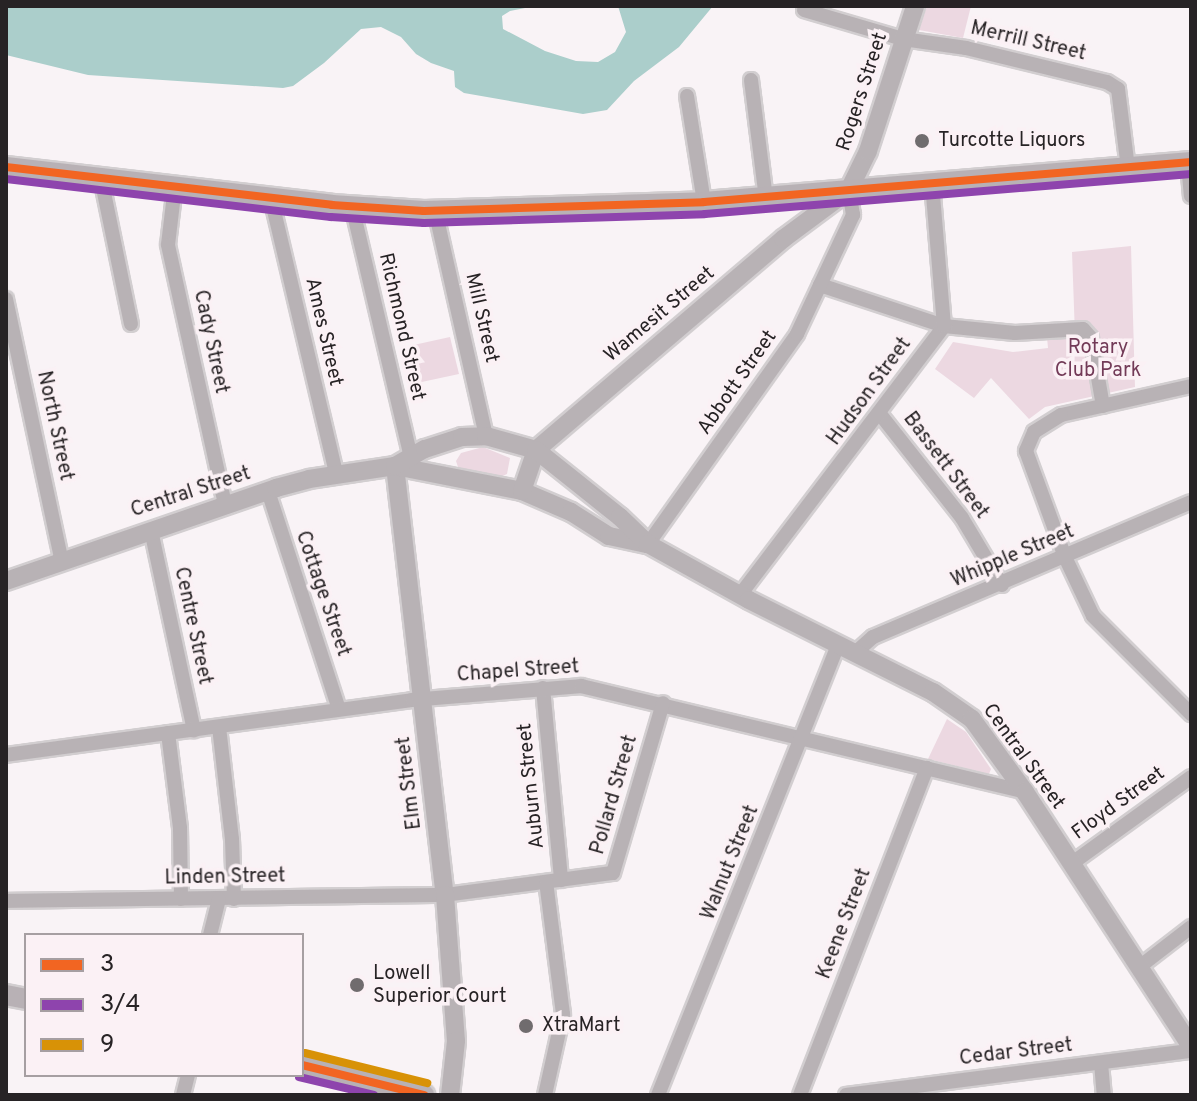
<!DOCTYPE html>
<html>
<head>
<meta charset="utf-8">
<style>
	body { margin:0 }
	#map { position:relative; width:1197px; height:1101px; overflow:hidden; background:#f9f3f6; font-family:Overpass,sans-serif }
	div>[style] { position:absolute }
	.green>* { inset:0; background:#ecd8e1 }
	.water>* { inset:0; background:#abcecb }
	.roads { filter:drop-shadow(2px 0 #d2ced0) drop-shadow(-2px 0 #d2ced0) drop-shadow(0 2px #d2ced0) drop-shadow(0 -2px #d2ced0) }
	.minor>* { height:14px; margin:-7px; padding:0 7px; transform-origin:7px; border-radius:7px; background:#b8b2b5 }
	.tertiary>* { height:18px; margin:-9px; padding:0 9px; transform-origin:9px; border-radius:9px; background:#b8b2b5 }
	.secondary>* { height:20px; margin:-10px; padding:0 10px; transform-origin:10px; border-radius:10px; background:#b8b1b5 }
	.bus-1>* { height:8px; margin:-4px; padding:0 4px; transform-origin:4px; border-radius:4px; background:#f26522 }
	.bus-2>* { height:8px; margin:-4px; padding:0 4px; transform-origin:4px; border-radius:4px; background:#8e44ad }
	.bus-3>* { height:8px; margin:-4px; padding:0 4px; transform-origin:4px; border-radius:4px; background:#d89206 }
	.dots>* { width:22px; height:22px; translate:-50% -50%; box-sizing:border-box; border:4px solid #fbf1f5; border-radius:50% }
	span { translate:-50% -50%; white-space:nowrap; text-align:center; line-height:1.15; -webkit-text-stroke:7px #fbf1f5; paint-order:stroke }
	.street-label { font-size:20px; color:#272325 }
	.poi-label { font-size:20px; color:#272325 }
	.left { translate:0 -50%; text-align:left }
	.park-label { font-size:20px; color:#723a57 }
	.frame { position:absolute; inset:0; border:8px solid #272325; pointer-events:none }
	.legend { position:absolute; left:24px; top:933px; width:280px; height:144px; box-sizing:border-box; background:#fbf1f5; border:2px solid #a69fa2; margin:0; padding:10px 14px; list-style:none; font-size:24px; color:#272325 }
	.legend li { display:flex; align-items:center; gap:16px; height:40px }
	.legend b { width:40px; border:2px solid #a69fa2 }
</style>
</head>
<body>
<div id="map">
	<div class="green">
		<div style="clip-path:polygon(927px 6px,971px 6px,963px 38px,919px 30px)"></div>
		<div style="clip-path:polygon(1131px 246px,1135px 387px,1045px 407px,1029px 419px,991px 378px,974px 398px,935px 369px,953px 342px,1013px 352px,1048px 348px,1047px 338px,1075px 335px,1072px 252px)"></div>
		<div style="clip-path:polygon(450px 337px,459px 374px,417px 383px,409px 346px)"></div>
		<div style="clip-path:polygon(483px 447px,510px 458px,507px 474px,500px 477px,458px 467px,456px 461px,461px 453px)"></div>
		<div style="clip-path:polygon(947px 719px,966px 732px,991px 769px,989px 774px,928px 759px)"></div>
	</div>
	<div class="water">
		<div style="clip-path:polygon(6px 6px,535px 6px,510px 11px,502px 16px,503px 29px,545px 51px,576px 61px,598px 62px,615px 52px,626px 32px,618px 6px,713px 6px,679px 47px,634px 81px,607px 110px,583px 114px,464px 93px,455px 87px,454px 71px,431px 63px,416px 54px,401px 37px,381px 27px,361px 29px,324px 63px,293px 86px,283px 88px,88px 75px,6px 55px)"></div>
	</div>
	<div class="roads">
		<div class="minor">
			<div style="left:804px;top:10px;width:103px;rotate:16.3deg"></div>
			<div style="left:903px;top:39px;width:64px;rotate:8.1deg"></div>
			<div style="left:966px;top:48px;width:145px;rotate:13.6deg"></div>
			<div style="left:1107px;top:82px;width:13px;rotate:32deg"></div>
			<div style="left:1118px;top:89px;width:80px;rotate:82.8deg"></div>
			<div style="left:751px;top:80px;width:119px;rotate:82.8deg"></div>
			<div style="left:687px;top:96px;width:107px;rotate:80.9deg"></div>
			<div style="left:1188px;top:163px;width:33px;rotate:85deg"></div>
			<div style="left:101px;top:178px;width:149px;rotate:78.4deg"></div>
			<div style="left:175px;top:186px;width:59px;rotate:96.8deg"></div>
			<div style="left:168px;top:245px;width:266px;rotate:77.6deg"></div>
			<div style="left:271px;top:198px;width:284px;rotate:76.7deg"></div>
			<div style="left:352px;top:206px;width:259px;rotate:76.8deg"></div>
			<div style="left:435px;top:210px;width:232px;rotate:77.3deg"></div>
			<div style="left:820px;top:285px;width:131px;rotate:18.3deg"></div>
			<div style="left:944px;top:326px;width:71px;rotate:5.6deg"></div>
			<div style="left:1015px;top:333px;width:68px;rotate:-3.4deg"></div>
			<div style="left:1083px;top:329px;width:12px;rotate:48deg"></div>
			<div style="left:1091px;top:338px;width:69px;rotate:80deg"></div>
			<div style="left:6px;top:299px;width:269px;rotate:78deg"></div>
			<div style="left:1191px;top:386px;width:133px;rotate:167.4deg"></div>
			<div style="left:1061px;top:415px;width:32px;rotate:148deg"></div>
			<div style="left:1034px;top:432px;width:21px;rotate:113deg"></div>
			<div style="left:1026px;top:451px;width:113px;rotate:69.8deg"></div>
			<div style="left:1065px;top:557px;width:65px;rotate:64.6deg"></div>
			<div style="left:1093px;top:616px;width:139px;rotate:45deg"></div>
			<div style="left:880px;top:414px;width:132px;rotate:51.7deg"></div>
			<div style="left:962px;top:518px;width:78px;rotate:59.2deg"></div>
			<div style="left:268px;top:491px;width:229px;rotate:72deg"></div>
			<div style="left:151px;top:530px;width:205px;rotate:77.9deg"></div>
			<div style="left:648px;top:544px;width:257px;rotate:-54.6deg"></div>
			<div style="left:797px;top:334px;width:132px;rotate:-64.8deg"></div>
			<div style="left:853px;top:215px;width:25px;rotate:-99deg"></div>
			<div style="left:740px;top:595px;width:338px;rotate:-52.8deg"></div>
			<div style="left:944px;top:326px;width:143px;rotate:-94.8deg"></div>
			<div style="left:855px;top:653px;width:24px;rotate:-42deg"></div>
			<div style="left:873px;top:637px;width:345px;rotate:-23deg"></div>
			<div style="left:543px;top:688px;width:193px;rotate:84.6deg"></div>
			<div style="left:219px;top:727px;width:113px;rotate:83.4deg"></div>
			<div style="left:232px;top:839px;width:60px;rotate:88.1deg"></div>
			<div style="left:168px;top:733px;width:96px;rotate:82.8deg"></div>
			<div style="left:180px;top:828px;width:71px;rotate:89.2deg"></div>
			<div style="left:6px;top:755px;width:410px;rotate:-7.7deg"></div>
			<div style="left:412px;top:700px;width:170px;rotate:-4.7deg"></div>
			<div style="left:581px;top:686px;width:456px;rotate:13.4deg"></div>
			<div style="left:1071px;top:864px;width:148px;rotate:-35.9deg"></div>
			<div style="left:6px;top:901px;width:439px;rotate:-0.8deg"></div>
			<div style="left:445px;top:895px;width:169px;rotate:-7.5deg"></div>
			<div style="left:613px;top:873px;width:177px;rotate:-73.6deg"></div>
			<div style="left:210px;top:935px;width:37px;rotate:-76deg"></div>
			<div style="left:1138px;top:968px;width:67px;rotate:-37.7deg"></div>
			<div style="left:1101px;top:1063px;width:32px;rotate:85deg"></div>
			<div style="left:183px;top:1095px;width:21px;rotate:-76deg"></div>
			<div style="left:545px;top:1095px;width:83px;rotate:-77.5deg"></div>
			<div style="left:563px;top:1014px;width:133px;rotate:-97.3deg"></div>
			<div style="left:658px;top:1095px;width:486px;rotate:-68.2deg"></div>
			<div style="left:800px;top:1095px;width:351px;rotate:-68.8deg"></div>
			<div style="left:846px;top:1095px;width:348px;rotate:-7.3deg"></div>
		</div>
		<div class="tertiary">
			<div style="left:395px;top:466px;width:432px;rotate:83.4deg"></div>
			<div style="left:445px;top:895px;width:146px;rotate:85.7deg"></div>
			<div style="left:456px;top:1041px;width:54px;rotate:96.3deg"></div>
			<div style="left:395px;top:466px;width:129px;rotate:11.1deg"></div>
			<div style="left:522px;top:491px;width:53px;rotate:23.2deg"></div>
			<div style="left:571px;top:512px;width:45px;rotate:32.3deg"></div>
			<div style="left:609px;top:536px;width:38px;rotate:12deg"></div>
			<div style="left:522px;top:491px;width:43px;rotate:-71.1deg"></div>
			<div style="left:536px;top:450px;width:325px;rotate:-40.5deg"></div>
			<div style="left:783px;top:239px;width:82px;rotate:-36.6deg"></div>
			<div style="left:849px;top:190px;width:43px;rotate:-64deg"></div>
			<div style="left:868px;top:151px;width:152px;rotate:-72deg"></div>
			<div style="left:6px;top:581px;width:286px;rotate:-19deg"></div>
			<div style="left:276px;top:488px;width:34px;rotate:-15deg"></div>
			<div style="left:309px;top:479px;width:87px;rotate:-8.6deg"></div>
			<div style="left:395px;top:466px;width:34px;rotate:-30deg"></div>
			<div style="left:425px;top:449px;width:39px;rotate:-18deg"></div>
			<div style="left:462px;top:437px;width:24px;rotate:-2deg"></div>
			<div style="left:486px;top:436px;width:52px;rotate:15.6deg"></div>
			<div style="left:536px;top:450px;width:107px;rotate:38.6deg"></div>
			<div style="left:620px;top:517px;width:39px;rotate:44deg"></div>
			<div style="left:648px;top:544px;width:115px;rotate:29deg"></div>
			<div style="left:749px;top:600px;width:206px;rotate:26.6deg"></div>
			<div style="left:933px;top:692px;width:47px;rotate:34.7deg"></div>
			<div style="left:972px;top:719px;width:90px;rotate:54deg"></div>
			<div style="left:1025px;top:792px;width:304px;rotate:56.9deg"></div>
		</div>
		<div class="secondary">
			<div style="left:6px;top:167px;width:328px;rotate:6.6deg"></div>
			<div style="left:332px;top:205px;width:92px;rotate:3.7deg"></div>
			<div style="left:424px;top:211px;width:280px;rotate:-1.8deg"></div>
			<div style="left:704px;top:202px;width:489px;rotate:-4.7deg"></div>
			<div style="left:6px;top:995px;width:20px;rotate:11deg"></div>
			<div style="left:302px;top:1065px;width:126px;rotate:13.8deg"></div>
		</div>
	</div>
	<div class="bus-1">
		<div style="left:6px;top:167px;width:328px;rotate:6.6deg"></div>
		<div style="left:332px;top:205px;width:92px;rotate:3.7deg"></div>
		<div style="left:424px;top:211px;width:280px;rotate:-1.8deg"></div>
		<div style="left:704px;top:202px;width:489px;rotate:-4.7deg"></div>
		<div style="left:302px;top:1065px;width:126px;rotate:13.8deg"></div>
	</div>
	<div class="bus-2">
		<div style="left:6px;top:179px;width:327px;rotate:6.7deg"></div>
		<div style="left:331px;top:217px;width:93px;rotate:3.7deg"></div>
		<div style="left:424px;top:223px;width:281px;rotate:-1.8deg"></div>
		<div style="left:705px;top:214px;width:488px;rotate:-4.7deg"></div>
		<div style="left:299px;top:1077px;width:77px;rotate:13.5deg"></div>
	</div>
	<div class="bus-3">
		<div style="left:305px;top:1053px;width:126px;rotate:13.8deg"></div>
	</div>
	<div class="dots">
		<div style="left:922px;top:141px;background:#706c6e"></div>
		<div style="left:357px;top:985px;background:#706c6e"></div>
		<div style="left:526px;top:1026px;background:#706c6e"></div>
	</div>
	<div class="street-label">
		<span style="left:1028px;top:42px;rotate:13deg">Merrill Street</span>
		<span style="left:863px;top:92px;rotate:-72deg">Rogers Street</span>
		<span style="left:660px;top:315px;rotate:-40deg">Wamesit Street</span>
		<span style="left:481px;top:318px;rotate:77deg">Mill Street</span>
		<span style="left:401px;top:327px;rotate:77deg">Richmond Street</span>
		<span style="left:323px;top:332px;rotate:77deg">Ames Street</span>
		<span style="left:210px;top:342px;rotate:78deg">Cady Street</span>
		<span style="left:738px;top:383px;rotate:-55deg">Abbott Street</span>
		<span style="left:870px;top:392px;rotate:-54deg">Hudson Street</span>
		<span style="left:54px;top:426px;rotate:78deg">North Street</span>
		<span style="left:945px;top:466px;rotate:53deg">Bassett Street</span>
		<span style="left:191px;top:493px;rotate:-18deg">Central Street</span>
		<span style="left:1013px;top:557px;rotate:-23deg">Whipple Street</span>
		<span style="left:322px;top:594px;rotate:71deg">Cottage Street</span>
		<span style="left:192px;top:626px;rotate:78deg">Centre Street</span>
		<span style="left:518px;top:672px;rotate:-4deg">Chapel Street</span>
		<span style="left:1023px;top:757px;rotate:54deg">Central Street</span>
		<span style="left:410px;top:783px;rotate:-97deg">Elm Street</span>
		<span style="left:532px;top:786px;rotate:-96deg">Auburn Street</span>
		<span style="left:615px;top:795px;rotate:-74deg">Pollard Street</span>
		<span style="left:1119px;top:804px;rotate:-36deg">Floyd Street</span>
		<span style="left:731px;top:863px;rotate:-68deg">Walnut Street</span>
		<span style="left:225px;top:878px;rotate:-1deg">Linden Street</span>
		<span style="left:845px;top:924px;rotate:-69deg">Keene Street</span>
		<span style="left:1016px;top:1053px;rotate:-7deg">Cedar Street</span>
	</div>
	<div class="poi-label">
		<span class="left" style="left:938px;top:141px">Turcotte Liquors</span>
		<span class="left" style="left:373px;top:986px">Lowell<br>Superior Court</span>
		<span class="left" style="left:542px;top:1026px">XtraMart</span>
	</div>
	<div class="park-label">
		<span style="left:1098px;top:360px">Rotary<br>Club Park</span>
	</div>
	<div class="frame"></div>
	<ul class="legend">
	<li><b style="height:10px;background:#f26522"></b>3</li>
	<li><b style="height:10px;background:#8e44ad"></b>3/4</li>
	<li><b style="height:10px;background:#d89206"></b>9</li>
	</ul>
</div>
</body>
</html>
